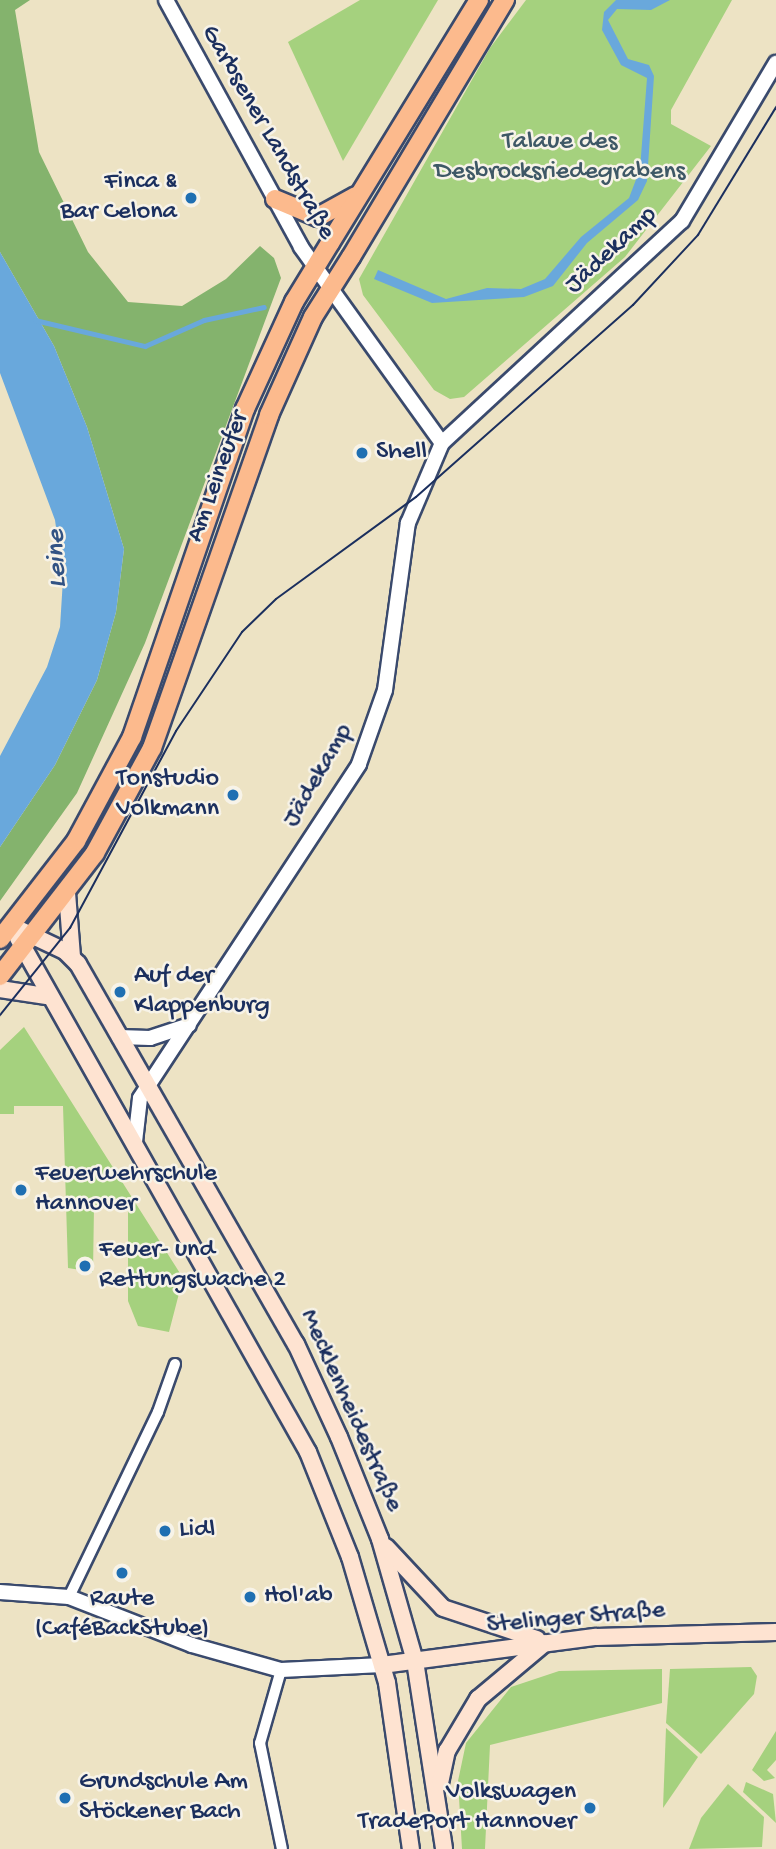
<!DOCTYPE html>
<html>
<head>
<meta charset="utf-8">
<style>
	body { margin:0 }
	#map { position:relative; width:776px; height:1849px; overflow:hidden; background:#ede3c4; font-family:"Gochi Hand",sans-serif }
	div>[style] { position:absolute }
	.green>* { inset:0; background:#a5d17e }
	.forest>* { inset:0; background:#84b36d }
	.water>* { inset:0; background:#69a8dc }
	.stream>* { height:4.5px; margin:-2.25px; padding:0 2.25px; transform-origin:2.25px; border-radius:2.25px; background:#69a8dc }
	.roads { filter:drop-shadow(2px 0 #3a4a6d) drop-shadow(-2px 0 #3a4a6d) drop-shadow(0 2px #3a4a6d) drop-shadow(0 -2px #3a4a6d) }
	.minor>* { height:10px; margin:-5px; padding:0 5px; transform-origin:5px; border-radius:5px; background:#fff }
	.tertiary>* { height:14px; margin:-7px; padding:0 7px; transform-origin:7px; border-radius:7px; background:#fff }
	.secondary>* { height:16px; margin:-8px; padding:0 8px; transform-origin:8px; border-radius:8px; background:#fee3d1 }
	.primary>* { height:18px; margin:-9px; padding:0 9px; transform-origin:9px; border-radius:9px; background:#fcba8d }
	.trunk>* { height:18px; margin:-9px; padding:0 9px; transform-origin:9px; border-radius:9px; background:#fcba8d }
	.tram>* { height:2px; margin:-1px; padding:0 1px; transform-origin:1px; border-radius:1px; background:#1b2f5e }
	.dots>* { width:19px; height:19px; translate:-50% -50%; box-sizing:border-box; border:4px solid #f7f3e8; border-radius:50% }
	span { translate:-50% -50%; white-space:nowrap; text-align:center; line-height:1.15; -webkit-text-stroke:5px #f7f3e8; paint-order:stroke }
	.street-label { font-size:26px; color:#1b2f5e }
	.park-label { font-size:26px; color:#3e5866 }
	.poi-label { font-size:26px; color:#1b2f5e }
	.right { translate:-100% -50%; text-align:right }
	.left { translate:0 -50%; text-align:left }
	.water-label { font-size:28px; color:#325384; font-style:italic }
</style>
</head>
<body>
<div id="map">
	<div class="green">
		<div style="clip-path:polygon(360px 0,438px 0,343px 161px,288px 42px)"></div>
		<div style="clip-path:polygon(526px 0,732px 0,671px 110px,671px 124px,711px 146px,625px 257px,464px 397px,450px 399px,434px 390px,363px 295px,359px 279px,490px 48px)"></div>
		<div style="clip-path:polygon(24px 1027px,183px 1278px,169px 1332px,138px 1326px,128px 1301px,128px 1208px,94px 1207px,93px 1272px,68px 1268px,63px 1106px,14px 1106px,14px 1114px,0 1114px,0 1050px)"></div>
		<div style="clip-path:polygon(751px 1667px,757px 1676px,754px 1694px,701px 1754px,666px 1723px,670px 1669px)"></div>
		<div style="clip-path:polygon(662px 1669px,662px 1703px,490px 1745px,485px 1849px,462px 1849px,458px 1781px,466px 1743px,511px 1687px,559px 1671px)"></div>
		<div style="clip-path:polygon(666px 1728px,698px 1757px,663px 1808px)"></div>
		<div style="clip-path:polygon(776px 1731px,776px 1760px,767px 1770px,775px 1778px,764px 1781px,752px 1770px)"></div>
		<div style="clip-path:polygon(746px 1782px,773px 1794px,776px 1823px,743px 1792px)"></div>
		<div style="clip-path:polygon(728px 1784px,764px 1817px,762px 1847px,689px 1849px,701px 1818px)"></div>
	</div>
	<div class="forest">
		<div style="clip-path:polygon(0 0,30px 0,15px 10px,39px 152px,88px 252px,128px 302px,182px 306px,226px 279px,260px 246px,274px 258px,281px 278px,145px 643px,77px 793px,0 901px,0 847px,55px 765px,97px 680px,116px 612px,124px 549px,87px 427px,54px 346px,0 252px)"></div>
	</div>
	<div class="water">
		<div style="clip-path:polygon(616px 0,670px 0,651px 10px,617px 9px,608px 20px,628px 59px,649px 65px,654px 76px,647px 181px,638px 200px,587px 243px,553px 286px,524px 297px,432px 303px,374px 279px,378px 270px,446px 299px,487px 288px,521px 289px,545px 279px,581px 237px,629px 198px,640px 169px,647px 78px,621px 65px,602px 30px,604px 12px)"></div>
		<div style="clip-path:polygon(0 252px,54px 346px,87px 427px,124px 549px,116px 612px,97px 680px,55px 765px,0 847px,0 756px,47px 667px,60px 627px,63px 579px,55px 520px,0 373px)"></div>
	</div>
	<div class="stream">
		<div style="left:35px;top:320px;width:113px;rotate:13.3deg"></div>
		<div style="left:145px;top:346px;width:64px;rotate:-23.8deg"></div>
		<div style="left:204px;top:320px;width:61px;rotate:-12.2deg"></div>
	</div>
	<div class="roads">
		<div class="minor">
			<div style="left:69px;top:1597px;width:205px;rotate:-64.3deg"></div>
			<div style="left:158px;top:1412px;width:51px;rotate:-70.5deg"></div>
			<div style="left:281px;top:1670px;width:76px;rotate:106deg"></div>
			<div style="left:260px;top:1743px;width:108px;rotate:78.3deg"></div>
		</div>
		<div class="tertiary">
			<div style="left:166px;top:0;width:281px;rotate:61.3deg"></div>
			<div style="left:301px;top:247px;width:241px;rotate:54.3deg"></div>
			<div style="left:119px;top:1037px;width:31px;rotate:2deg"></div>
			<div style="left:150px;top:1038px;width:41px;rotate:-18.4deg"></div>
			<div style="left:135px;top:1142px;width:44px;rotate:-83.5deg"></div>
			<div style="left:140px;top:1098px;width:399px;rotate:-56.7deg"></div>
			<div style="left:359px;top:764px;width:78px;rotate:-70.6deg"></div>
			<div style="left:385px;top:690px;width:169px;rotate:-82.2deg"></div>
			<div style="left:408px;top:523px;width:87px;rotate:-67deg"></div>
			<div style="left:442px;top:443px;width:327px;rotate:-42.8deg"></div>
			<div style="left:682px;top:221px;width:184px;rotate:-59.3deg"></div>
			<div style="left:0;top:1592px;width:69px;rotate:4.1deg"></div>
			<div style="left:69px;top:1597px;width:132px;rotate:21.3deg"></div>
			<div style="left:192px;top:1645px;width:92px;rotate:15.7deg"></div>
			<div style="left:281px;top:1670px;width:101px;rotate:-2.8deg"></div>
		</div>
		<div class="secondary">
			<div style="left:67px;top:893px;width:63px;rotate:85.5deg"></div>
			<div style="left:12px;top:926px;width:59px;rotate:25.3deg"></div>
			<div style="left:65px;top:951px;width:18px;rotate:45deg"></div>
			<div style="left:78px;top:964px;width:438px;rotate:60.2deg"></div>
			<div style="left:296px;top:1344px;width:102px;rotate:65.2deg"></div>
			<div style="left:339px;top:1437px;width:110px;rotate:68.1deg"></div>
			<div style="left:380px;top:1539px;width:127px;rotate:74deg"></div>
			<div style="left:415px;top:1661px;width:190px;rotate:81.2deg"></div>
			<div style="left:18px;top:938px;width:590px;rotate:60.57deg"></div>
			<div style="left:308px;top:1452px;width:113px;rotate:68.2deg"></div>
			<div style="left:350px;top:1557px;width:131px;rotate:73.6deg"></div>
			<div style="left:387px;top:1683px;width:168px;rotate:81.8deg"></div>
			<div style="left:0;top:989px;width:47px;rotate:8.7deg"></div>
			<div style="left:386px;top:1547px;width:83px;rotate:46.9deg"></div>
			<div style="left:443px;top:1608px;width:99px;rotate:18.3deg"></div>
			<div style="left:382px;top:1665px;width:216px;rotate:-7.5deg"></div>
			<div style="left:596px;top:1637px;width:180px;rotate:-1.6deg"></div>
			<div style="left:440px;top:1783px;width:33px;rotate:-78deg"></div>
			<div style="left:447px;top:1751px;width:61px;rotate:-59.2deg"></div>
			<div style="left:478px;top:1699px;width:87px;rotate:-39.9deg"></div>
		</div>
		<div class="primary">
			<div style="left:0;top:939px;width:124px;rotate:-52.2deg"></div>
			<div style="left:76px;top:841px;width:118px;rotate:-61.7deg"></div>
			<div style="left:132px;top:737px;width:347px;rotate:-71deg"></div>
			<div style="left:245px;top:409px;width:118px;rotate:-65.4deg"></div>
			<div style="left:294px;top:302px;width:69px;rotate:-58.6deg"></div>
			<div style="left:0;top:976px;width:155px;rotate:-52.3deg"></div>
			<div style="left:95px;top:853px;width:119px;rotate:-61.5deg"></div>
			<div style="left:152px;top:748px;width:353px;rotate:-70.6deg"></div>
			<div style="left:269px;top:415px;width:107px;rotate:-65.8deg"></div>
			<div style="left:313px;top:317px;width:71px;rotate:-57.7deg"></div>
		</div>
		<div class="trunk">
			<div style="left:275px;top:199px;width:47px;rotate:22.7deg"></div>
			<div style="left:318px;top:217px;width:43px;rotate:-28.9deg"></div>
			<div style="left:330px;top:243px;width:285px;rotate:-58.5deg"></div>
			<div style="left:351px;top:257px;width:300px;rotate:-59.1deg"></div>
		</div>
	</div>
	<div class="tram">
		<div style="left:0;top:1015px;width:112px;rotate:-51.2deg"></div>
		<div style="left:70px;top:928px;width:224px;rotate:-61.7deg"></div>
		<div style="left:176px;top:731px;width:119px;rotate:-56.3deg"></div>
		<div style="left:242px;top:632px;width:47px;rotate:-44.1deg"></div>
		<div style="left:276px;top:599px;width:173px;rotate:-36.1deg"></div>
		<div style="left:416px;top:497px;width:290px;rotate:-41.5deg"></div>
		<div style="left:633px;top:305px;width:96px;rotate:-47.1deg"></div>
		<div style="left:698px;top:235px;width:150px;rotate:-58.6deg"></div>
	</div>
	<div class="dots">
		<div style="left:191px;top:198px;background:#1f6fb2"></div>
		<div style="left:362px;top:453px;background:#1f6fb2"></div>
		<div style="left:233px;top:795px;background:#1f6fb2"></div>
		<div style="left:120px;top:992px;background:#1f6fb2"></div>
		<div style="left:21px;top:1190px;background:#1f6fb2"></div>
		<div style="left:85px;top:1266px;background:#1f6fb2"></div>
		<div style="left:165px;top:1531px;background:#1f6fb2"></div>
		<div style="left:122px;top:1573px;background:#1f6fb2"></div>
		<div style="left:250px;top:1597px;background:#1f6fb2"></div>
		<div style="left:65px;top:1798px;background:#1f6fb2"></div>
		<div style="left:590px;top:1808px;background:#1f6fb2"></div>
	</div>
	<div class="street-label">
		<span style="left:267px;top:133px;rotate:60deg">Garbsener Landstraße</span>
		<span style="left:612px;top:251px;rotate:-43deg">Jädekamp</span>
		<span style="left:219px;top:477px;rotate:-70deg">Am Leineufer</span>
		<span style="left:319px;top:776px;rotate:-60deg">Jädekamp</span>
		<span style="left:350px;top:1411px;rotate:66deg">Mecklenheidestraße</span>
		<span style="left:576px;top:1619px;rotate:-5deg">Stelinger Straße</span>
	</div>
	<div class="park-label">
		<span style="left:560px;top:158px">Talaue des<br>Desbrocksriedegrabens</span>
	</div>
	<div class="poi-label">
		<span class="right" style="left:177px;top:198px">Finca &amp;<br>Bar Celona</span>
		<span class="left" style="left:376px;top:453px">Shell</span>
		<span class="right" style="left:219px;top:795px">Tonstudio<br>Volkmann</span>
		<span class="left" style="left:134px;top:992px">Auf der<br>Klappenburg</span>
		<span class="left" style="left:35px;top:1190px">Feuerwehrschule<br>Hannover</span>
		<span class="left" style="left:99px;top:1266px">Feuer- und<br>Rettungswache 2</span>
		<span class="left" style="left:179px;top:1531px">Lidl</span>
		<span class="left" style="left:264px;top:1597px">Hol'ab</span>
		<span style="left:122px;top:1615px">Raute<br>(CaféBackStube)</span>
		<span class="left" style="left:79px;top:1798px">Grundschule Am<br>Stöckener Bach</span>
		<span class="right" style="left:576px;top:1808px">Volkswagen<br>TradePort Hannover</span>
	</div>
	<div class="water-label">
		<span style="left:58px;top:559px;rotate:-92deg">Leine</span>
	</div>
</div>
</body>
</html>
